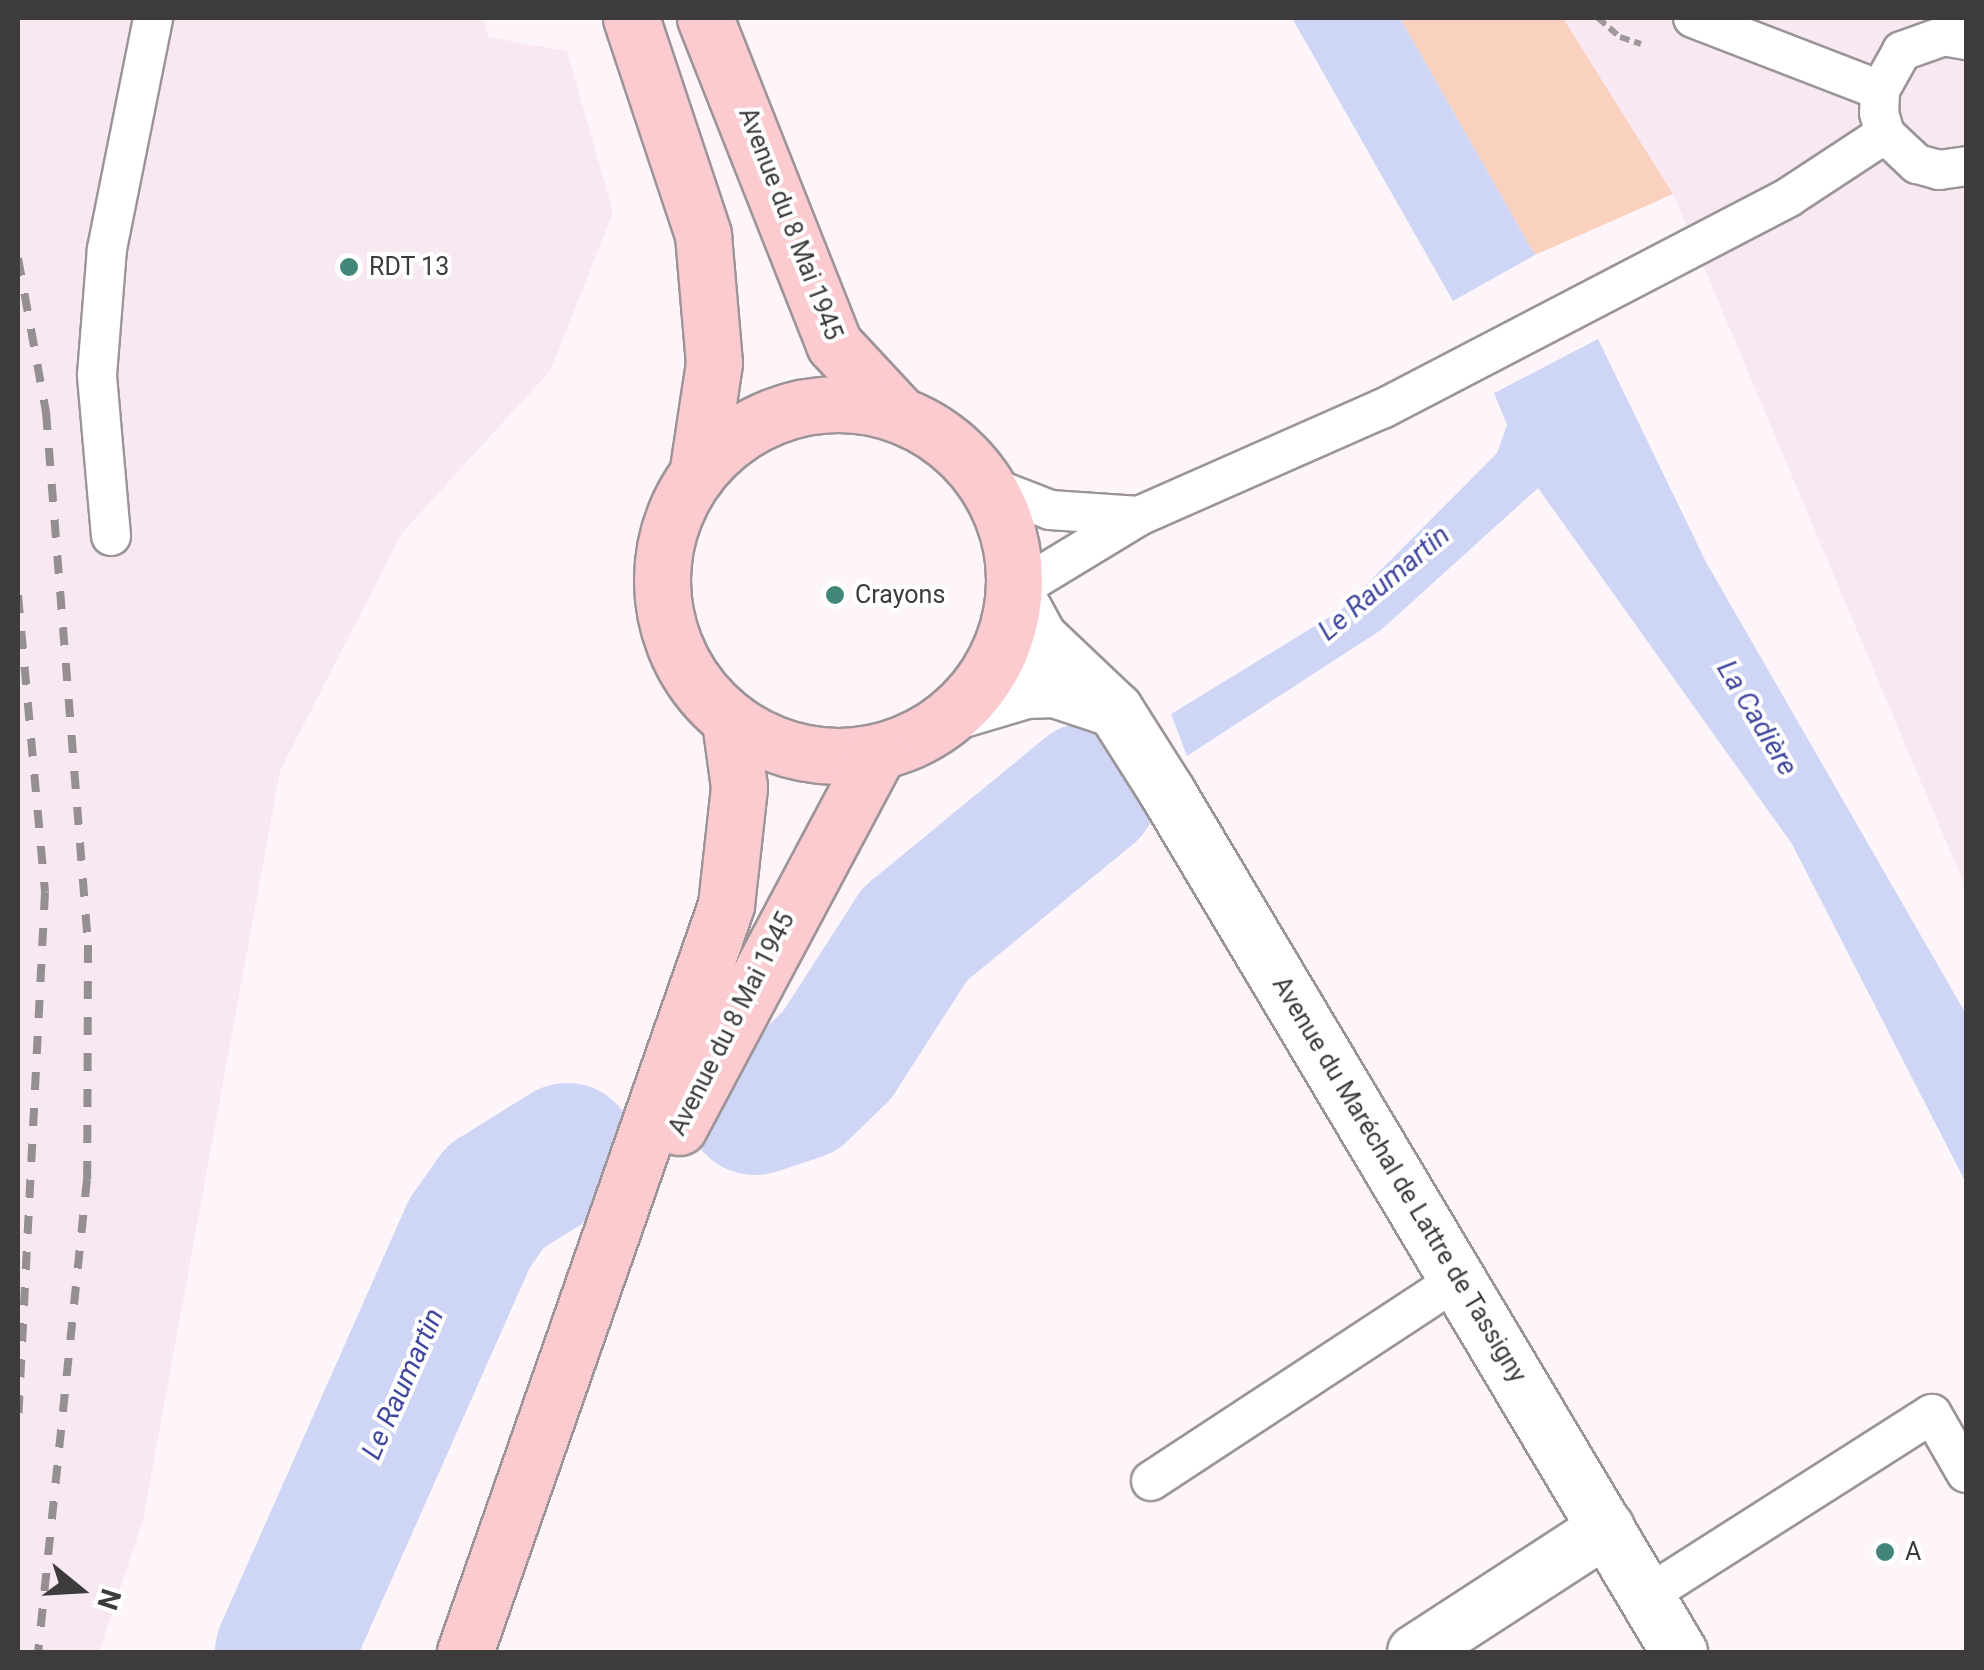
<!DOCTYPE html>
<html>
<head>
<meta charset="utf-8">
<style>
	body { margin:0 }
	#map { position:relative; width:1984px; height:1670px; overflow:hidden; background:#fef5fa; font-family:Roboto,sans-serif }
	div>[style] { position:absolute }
	.built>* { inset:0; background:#f8e8f2 }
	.green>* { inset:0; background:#fad0bf }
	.water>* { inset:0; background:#cfd6f5 }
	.river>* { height:138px; margin:-69px; padding:0 69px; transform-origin:69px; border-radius:69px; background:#cfd6f5 }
	.path>* { height:6px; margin-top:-3px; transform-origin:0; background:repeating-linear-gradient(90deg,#9f999c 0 10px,transparent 0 15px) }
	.roads { filter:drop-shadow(2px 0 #9b9498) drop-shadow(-2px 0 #9b9498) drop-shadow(0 2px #9b9498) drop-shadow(0 -2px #9b9498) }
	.service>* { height:38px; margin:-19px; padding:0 19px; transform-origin:19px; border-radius:19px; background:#fff }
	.minor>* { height:55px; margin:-27.5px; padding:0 27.5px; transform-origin:27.5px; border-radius:27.5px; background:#fff }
	.secondary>* { height:55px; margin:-27.5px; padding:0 27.5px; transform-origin:27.5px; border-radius:27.5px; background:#fff }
	.primary>* { height:55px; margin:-27.5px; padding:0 27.5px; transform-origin:27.5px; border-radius:27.5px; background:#fbcbd0 }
	.primary>.ring { margin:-27.5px; padding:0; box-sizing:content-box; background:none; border:55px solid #fbcbd0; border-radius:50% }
	.rail>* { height:8px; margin-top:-4px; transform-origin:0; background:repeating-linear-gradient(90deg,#958f92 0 18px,transparent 0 36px) }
	.dots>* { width:28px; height:28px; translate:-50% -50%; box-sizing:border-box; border:5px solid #fff; border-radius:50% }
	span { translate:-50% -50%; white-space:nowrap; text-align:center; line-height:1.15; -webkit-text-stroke:8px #fff; paint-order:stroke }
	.street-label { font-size:25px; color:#3e3b3d }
	.poi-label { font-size:25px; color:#3e3b3d }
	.left { translate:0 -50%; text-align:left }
	.water-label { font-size:28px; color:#42489e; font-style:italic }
	.frame { position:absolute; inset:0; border:20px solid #3e3b3d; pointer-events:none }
	.north { position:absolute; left:30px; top:1540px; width:100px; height:100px; -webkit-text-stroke:8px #fff; paint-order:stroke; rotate:108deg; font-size:28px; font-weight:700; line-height:40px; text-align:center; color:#3e3b3d }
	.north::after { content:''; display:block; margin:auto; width:35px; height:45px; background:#3e3b3d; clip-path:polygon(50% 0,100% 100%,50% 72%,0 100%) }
</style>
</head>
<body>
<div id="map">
	<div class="built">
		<div style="clip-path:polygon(18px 18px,484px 18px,488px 37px,567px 51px,613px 212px,551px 370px,402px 533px,280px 771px,143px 1520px,99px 1652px,18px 1652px)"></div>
		<div style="clip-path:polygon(1563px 18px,1966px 18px,1966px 889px,1673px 194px)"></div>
	</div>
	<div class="green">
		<div style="clip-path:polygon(1400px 18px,1563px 18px,1673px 194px,1535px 255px)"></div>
	</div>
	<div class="water">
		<div style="clip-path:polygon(1292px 18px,1400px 18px,1535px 255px,1453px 301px)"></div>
		<div style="clip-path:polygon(1598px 339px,1706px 562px,1966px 1014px,1966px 1183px,1792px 844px,1538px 488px,1381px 630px,1187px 756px,1171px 714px,1341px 610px,1497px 453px,1507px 425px,1494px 393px)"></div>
	</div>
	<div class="river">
		<div style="left:755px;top:1106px;width:47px;rotate:-18.4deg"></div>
		<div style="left:800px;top:1091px;width:52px;rotate:-44.2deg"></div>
		<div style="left:837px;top:1055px;width:144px;rotate:-57.2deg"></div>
		<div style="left:915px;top:934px;width:225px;rotate:-39.4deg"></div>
		<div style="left:284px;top:1652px;width:458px;rotate:-66.1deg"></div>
		<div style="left:470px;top:1233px;width:44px;rotate:-55.2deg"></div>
		<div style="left:495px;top:1197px;width:85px;rotate:-32deg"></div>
	</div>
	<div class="path">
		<div style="left:1598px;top:18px;width:29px;rotate:41deg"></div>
		<div style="left:1620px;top:37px;width:22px;rotate:18deg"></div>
	</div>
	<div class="roads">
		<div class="service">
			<div style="left:1693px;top:18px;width:200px;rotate:21.1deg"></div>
			<div style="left:1966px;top:40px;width:22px;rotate:-170deg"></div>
			<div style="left:1944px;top:36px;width:45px;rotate:160.3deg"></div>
			<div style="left:1902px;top:51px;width:45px;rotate:119.4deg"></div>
			<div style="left:1880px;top:90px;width:23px;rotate:92deg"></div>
			<div style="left:1879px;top:113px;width:22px;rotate:74deg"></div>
			<div style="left:1885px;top:134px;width:44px;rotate:43.2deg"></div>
			<div style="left:1917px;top:164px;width:23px;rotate:15deg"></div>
			<div style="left:1939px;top:170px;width:27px;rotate:-8deg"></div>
			<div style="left:986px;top:485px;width:69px;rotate:21.3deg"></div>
			<div style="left:1050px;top:510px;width:89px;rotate:3.9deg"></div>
			<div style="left:1139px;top:516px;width:146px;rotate:148.7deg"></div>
			<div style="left:1139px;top:516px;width:266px;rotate:-23.8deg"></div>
			<div style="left:1382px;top:409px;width:459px;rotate:-27.5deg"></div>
			<div style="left:1789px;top:197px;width:115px;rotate:-33.3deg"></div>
			<div style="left:111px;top:536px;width:162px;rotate:-95deg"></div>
			<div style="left:97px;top:375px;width:126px;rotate:-85.5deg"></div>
			<div style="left:107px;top:249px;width:236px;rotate:-78.7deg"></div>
			<div style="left:1151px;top:1481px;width:367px;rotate:-33.3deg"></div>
			<div style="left:1646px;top:1596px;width:339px;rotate:-32.5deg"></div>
			<div style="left:1932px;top:1414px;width:68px;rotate:60deg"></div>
		</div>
		<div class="minor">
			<div style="left:1415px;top:1652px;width:228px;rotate:-33deg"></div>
		</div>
		<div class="secondary">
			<div style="left:1014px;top:592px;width:52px;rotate:61.5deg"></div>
			<div style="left:1039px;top:638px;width:105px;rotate:43.5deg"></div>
			<div style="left:1115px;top:710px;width:97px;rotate:57.6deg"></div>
			<div style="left:1167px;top:792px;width:1001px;rotate:59.23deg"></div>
			<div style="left:958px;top:710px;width:71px;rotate:-16.4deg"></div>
			<div style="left:1026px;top:690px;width:28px;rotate:-2deg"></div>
			<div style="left:1054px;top:689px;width:57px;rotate:18.4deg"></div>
		</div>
		<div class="primary">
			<div style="left:631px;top:18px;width:229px;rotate:71.6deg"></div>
			<div style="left:703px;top:235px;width:128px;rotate:85.1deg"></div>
			<div style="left:714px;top:363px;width:113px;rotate:98.6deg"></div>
			<div style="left:705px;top:18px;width:351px;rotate:68.4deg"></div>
			<div style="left:834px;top:344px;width:96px;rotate:47.1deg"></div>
			<div class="ring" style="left:662px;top:404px;width:297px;height:297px"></div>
			<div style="left:679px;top:1127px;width:425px;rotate:-62deg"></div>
			<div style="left:465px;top:1652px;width:791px;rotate:-70.74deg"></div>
			<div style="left:726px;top:905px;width:119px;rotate:-83.7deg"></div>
			<div style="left:739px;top:787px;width:67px;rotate:-97.8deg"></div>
		</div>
	</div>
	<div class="rail">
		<div style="left:18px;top:258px;width:157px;rotate:79.7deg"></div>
		<div style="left:46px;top:412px;width:535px;rotate:85.49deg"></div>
		<div style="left:88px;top:945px;width:234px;rotate:90.2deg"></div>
		<div style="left:87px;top:1179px;width:476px;rotate:95.9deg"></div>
		<div style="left:18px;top:595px;width:298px;rotate:84.8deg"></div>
		<div style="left:45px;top:892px;width:532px;rotate:92.91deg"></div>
	</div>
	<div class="dots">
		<div style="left:349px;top:267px;background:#428679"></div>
		<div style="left:835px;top:595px;background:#428679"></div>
		<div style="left:1885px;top:1552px;background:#428679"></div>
	</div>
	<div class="street-label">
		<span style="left:790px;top:224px;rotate:69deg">Avenue du 8 Mai 1945</span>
		<span style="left:732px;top:1024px;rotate:-63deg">Avenue du 8 Mai 1945</span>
		<span style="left:1399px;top:1180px;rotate:59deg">Avenue du Maréchal de Lattre de Tassigny</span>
	</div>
	<div class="poi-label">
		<span class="left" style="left:369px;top:267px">RDT 13</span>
		<span class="left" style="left:855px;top:595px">Crayons</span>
		<span class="left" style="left:1905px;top:1552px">A</span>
	</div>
	<div class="water-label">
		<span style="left:1384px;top:583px;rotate:-40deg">Le Raumartin</span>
		<span style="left:1757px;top:718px;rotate:59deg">La Cadière</span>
		<span style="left:403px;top:1384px;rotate:-66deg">Le Raumartin</span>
	</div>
	<div class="frame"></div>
	<div class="north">N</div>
</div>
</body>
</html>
